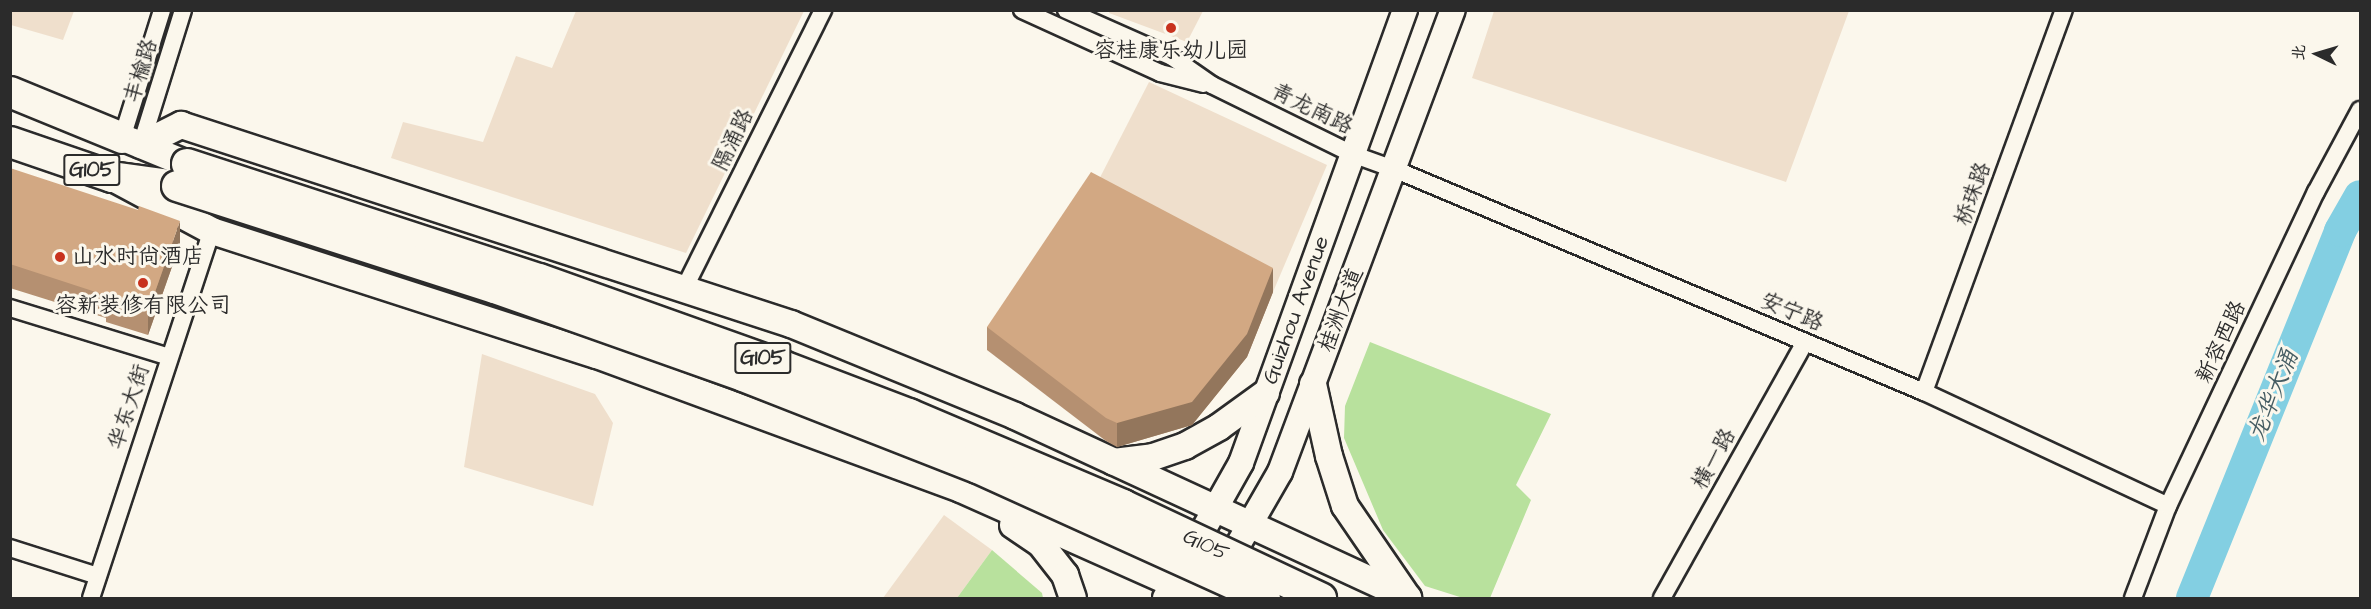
<!DOCTYPE html>
<html>
<head>
<meta charset="utf-8">
<style>
	body { margin:0 }
	#map { position:relative; width:2371px; height:609px; overflow:hidden; background:#fbf7ec; font-family:"Architects Daughter","LXGW WenKai TC",sans-serif }
	div>[style] { position:absolute }
	.built>* { inset:0; background:#efdfcc }
	.green>* { inset:0; background:#b8e19d }
	.river>* { height:32px; margin:-16px; padding:0 16px; transform-origin:16px; border-radius:16px; background:#83cfe2 }
	.roads { filter:drop-shadow(2px 0 #2b2b2b) drop-shadow(-2px 0 #2b2b2b) drop-shadow(0 2px #2b2b2b) drop-shadow(0 -2px #2b2b2b) }
	.street>* { height:16px; margin:-8px; padding:0 8px; transform-origin:8px; border-radius:8px; background:#fbf7ec }
	.secondary>* { height:24px; margin:-12px; padding:0 12px; transform-origin:12px; border-radius:12px; background:#fbf7ec }
	.primary>* { height:26px; margin:-13px; padding:0 13px; transform-origin:13px; border-radius:13px; background:#fbf7ec }
	.highway>* { height:30px; margin:-15px; padding:0 15px; transform-origin:15px; border-radius:15px; background:#fbf7ec }
	.bridges { filter:drop-shadow(2px 0 #2b2b2b) drop-shadow(-2px 0 #2b2b2b) drop-shadow(0 2px #2b2b2b) drop-shadow(0 -2px #2b2b2b) }
	.highway-bridge>* { height:30px; margin:-15px; padding:0 15px; transform-origin:15px; border-radius:15px; background:#fbf7ec }
	.wall>* { inset:0; background:#b59071 }
	.shaded-wall>* { inset:0; background:#93765c }
	.building>* { inset:0; background:#d2a883 }
	.dots>* { width:16px; height:16px; translate:-50% -50%; box-sizing:border-box; border:3px solid #fbf7ec; border-radius:50% }
	span { translate:-50% -50%; white-space:nowrap; text-align:center; line-height:1.15; -webkit-text-stroke:6px #fbf7ec; paint-order:stroke }
	.shield-label span { padding:2px 4px; background:#fbf7ec; border:2px solid; border-radius:4px; -webkit-text-stroke-width:0 }
	.shield-label { font-size:21px; color:#2b2b2b; font-weight:700 }
	.poi-label { font-size:22px; color:#2b2b2b }
	.left { translate:0 -50%; text-align:left }
	.street-label { font-size:22px; color:#2b2b2b }
	.water-label { font-size:24px; color:#455c62; font-style:italic }
	.frame { position:absolute; inset:0; border:12px solid #2b2b2b; pointer-events:none }
	.north { position:absolute; left:2287px; top:24px; width:60px; height:60px; -webkit-text-stroke:4px #fbf7ec; paint-order:stroke; rotate:275deg; font-size:16px; font-weight:700; line-height:24px; text-align:center; color:#2b2b2b }
	.north::after { content:''; display:block; margin:auto; width:21px; height:27px; background:#2b2b2b; clip-path:polygon(50% 0,100% 100%,50% 72%,0 100%) }
</style>
</head>
<body>
<div id="map">
	<div class="built">
		<div style="clip-path:polygon(1110px 10px,1203px 10px,1203px 11px,1187px 42px,1109px 13px)"></div>
		<div style="clip-path:polygon(10px 11px,11px 10px,74px 11px,63px 40px,11px 25px)"></div>
		<div style="clip-path:polygon(576px 11px,804px 11px,686px 253px,391px 158px,403px 122px,483px 142px,516px 56px,552px 68px)"></div>
		<div style="clip-path:polygon(1494px 11px,1494px 10px,1849px 11px,1786px 182px,1472px 78px)"></div>
		<div style="clip-path:polygon(1149px 82px,1327px 165px,1273px 292px,1091px 195px)"></div>
		<div style="clip-path:polygon(482px 354px,595px 394px,613px 423px,593px 506px,464px 467px)"></div>
		<div style="clip-path:polygon(944px 515px,992px 550px,957px 598px,883px 598px)"></div>
	</div>
	<div class="green">
		<div style="clip-path:polygon(1370px 342px,1551px 414px,1516px 485px,1531px 500px,1490px 598px,1463px 598px,1425px 586px,1383px 530px,1344px 438px,1345px 406px)"></div>
		<div style="clip-path:polygon(992px 550px,1042px 593px,1043px 598px,957px 598px)"></div>
	</div>
	<div class="river">
		<div style="left:2192px;top:598px;width:396px;rotate:-68deg"></div>
		<div style="left:2340px;top:231px;width:40px;rotate:-60.3deg"></div>
	</div>
	<div class="roads">
		<div class="street">
			<div style="left:1022px;top:10px;width:152px;rotate:24.5deg"></div>
			<div style="left:1160px;top:73px;width:45px;rotate:14deg"></div>
			<div style="left:1066px;top:10px;width:116px;rotate:23.9deg"></div>
			<div style="left:1172px;top:57px;width:49px;rotate:35deg"></div>
			<div style="left:1212px;top:85px;width:156px;rotate:26.2deg"></div>
			<div style="left:1352px;top:154px;width:45px;rotate:19.7deg"></div>
			<div style="left:1394px;top:169px;width:575px;rotate:22.82deg"></div>
			<div style="left:1924px;top:392px;width:269px;rotate:25deg"></div>
			<div style="left:122px;top:138px;width:134px;rotate:-72.6deg"></div>
			<div style="left:141px;top:145px;width:141px;rotate:-72.7deg"></div>
			<div style="left:684px;top:289px;width:312px;rotate:-63.5deg"></div>
			<div style="left:10px;top:308px;width:166px;rotate:17.1deg"></div>
			<div style="left:1924px;top:392px;width:407px;rotate:-69.9deg"></div>
			<div style="left:10px;top:548px;width:92px;rotate:17.7deg"></div>
			<div style="left:91px;top:598px;width:386px;rotate:-71.8deg"></div>
			<div style="left:1662px;top:598px;width:293px;rotate:-60.8deg"></div>
			<div style="left:2133px;top:598px;width:98px;rotate:-69.2deg"></div>
			<div style="left:2168px;top:506px;width:347px;rotate:-64.8deg"></div>
			<div style="left:2316px;top:192px;width:93px;rotate:-61.8deg"></div>
		</div>
		<div class="secondary">
			<div style="left:1223px;top:571px;width:114px;rotate:-60.1deg"></div>
			<div style="left:1280px;top:472px;width:493px;rotate:-69.5deg"></div>
			<div style="left:1165px;top:598px;width:155px;rotate:-60.6deg"></div>
			<div style="left:1241px;top:463px;width:482px;rotate:-70.1deg"></div>
		</div>
		<div class="primary">
			<div style="left:131px;top:141px;width:61px;rotate:22.3deg"></div>
			<div style="left:141px;top:145px;width:45px;rotate:-26.6deg"></div>
			<div style="left:181px;top:125px;width:642px;rotate:18.07deg"></div>
			<div style="left:791px;top:324px;width:242px;rotate:22.3deg"></div>
			<div style="left:1015px;top:416px;width:433px;rotate:24.8deg"></div>
			<div style="left:115px;top:179px;width:110px;rotate:28.2deg"></div>
			<div style="left:212px;top:231px;width:404px;rotate:17.9deg"></div>
			<div style="left:597px;top:355px;width:388px;rotate:20.2deg"></div>
			<div style="left:961px;top:489px;width:268px;rotate:24deg"></div>
			<div style="left:1313px;top:384px;width:74px;rotate:77.5deg"></div>
			<div style="left:1329px;top:456px;width:52px;rotate:72.3deg"></div>
			<div style="left:1345px;top:506px;width:112px;rotate:55.6deg"></div>
			<div style="left:1114px;top:462px;width:39px;rotate:-7deg"></div>
			<div style="left:1153px;top:457px;width:34px;rotate:-19deg"></div>
			<div style="left:1185px;top:446px;width:39px;rotate:-29deg"></div>
			<div style="left:1219px;top:427px;width:58px;rotate:-35.9deg"></div>
			<div style="left:1013px;top:525px;width:32px;rotate:34deg"></div>
			<div style="left:1040px;top:543px;width:41px;rotate:52deg"></div>
			<div style="left:1065px;top:575px;width:24px;rotate:71deg"></div>
		</div>
		<div class="highway">
			<div style="left:10px;top:92px;width:121px;rotate:22.3deg"></div>
			<div style="left:10px;top:142px;width:108px;rotate:18.9deg"></div>
			<div style="left:112px;top:177px;width:66px;rotate:7.9deg"></div>
		</div>
	</div>
	<div class="bridges">
		<div class="highway-bridge">
			<div style="left:187px;top:164px;width:370px;rotate:18.1deg"></div>
			<div style="left:539px;top:279px;width:259px;rotate:19.6deg"></div>
			<div style="left:783px;top:366px;width:135px;rotate:20.9deg"></div>
			<div style="left:909px;top:414px;width:233px;rotate:23deg"></div>
			<div style="left:1123px;top:505px;width:219px;rotate:25.2deg"></div>
			<div style="left:177px;top:186px;width:334px;rotate:17.8deg"></div>
			<div style="left:495px;top:288px;width:263px;rotate:19.5deg"></div>
			<div style="left:743px;top:376px;width:252px;rotate:21.4deg"></div>
			<div style="left:978px;top:468px;width:315px;rotate:24.4deg"></div>
		</div>
	</div>
	<div class="wall">
		<div style="clip-path:polygon(10px 168px,180px 244px,148px 335px,106px 322px,106px 318px,10px 288px)"></div>
		<div style="clip-path:polygon(1273px 292px,1247px 357px,1192px 425px,1117px 447px,1106px 441px,987px 350px,987px 327px)"></div>
	</div>
	<div class="shaded-wall">
		<div style="clip-path:polygon(180px 221px,180px 244px,148px 335px,148px 312px)"></div>
		<div style="clip-path:polygon(1273px 268px,1273px 292px,1247px 357px,1192px 425px,1117px 447px,1117px 423px)"></div>
	</div>
	<div class="building">
		<div style="clip-path:polygon(10px 168px,138px 210px,139px 206px,180px 221px,148px 312px,106px 299px,108px 296px,10px 264px)"></div>
		<div style="clip-path:polygon(1091px 172px,1273px 268px,1247px 334px,1192px 402px,1117px 423px,1106px 418px,987px 327px)"></div>
	</div>
	<div class="dots">
		<div style="left:1171px;top:28px;background:#c8321e"></div>
		<div style="left:60px;top:257px;background:#c8321e"></div>
		<div style="left:143px;top:283px;background:#c8321e"></div>
	</div>
	<div class="shield-label">
		<span style="left:92px;top:170px">G105</span>
		<span style="left:763px;top:358px">G105</span>
	</div>
	<div class="poi-label">
		<span style="left:1171px;top:51px">容桂康乐幼儿园</span>
		<span class="left" style="left:72px;top:257px">山水时尚酒店</span>
		<span style="left:143px;top:306px">容新装修有限公司</span>
	</div>
	<div class="street-label">
		<span style="left:141px;top:71px;rotate:-73deg">丰榆路</span>
		<span style="left:1312px;top:109px;rotate:26deg">青龙南路</span>
		<span style="left:733px;top:140px;rotate:-64deg">隔涌路</span>
		<span style="left:1973px;top:194px;rotate:-70deg">桥珠路</span>
		<span style="left:1296px;top:310px;rotate:-70deg">Guizhou Avenue</span>
		<span style="left:1341px;top:310px;rotate:-69deg">桂洲大道</span>
		<span style="left:1792px;top:312px;rotate:23deg">安宁路</span>
		<span style="left:2221px;top:342px;rotate:-65deg">新容西路</span>
		<span style="left:129px;top:407px;rotate:-72deg">华东大街</span>
		<span style="left:1714px;top:459px;rotate:-61deg">横一路</span>
		<span style="left:1206px;top:545px;rotate:25deg">G105</span>
	</div>
	<div class="water-label">
		<span style="left:2274px;top:396px;rotate:-68deg">龙华大涌</span>
	</div>
	<div class="frame"></div>
	<div class="north">北</div>
</div>
</body>
</html>
